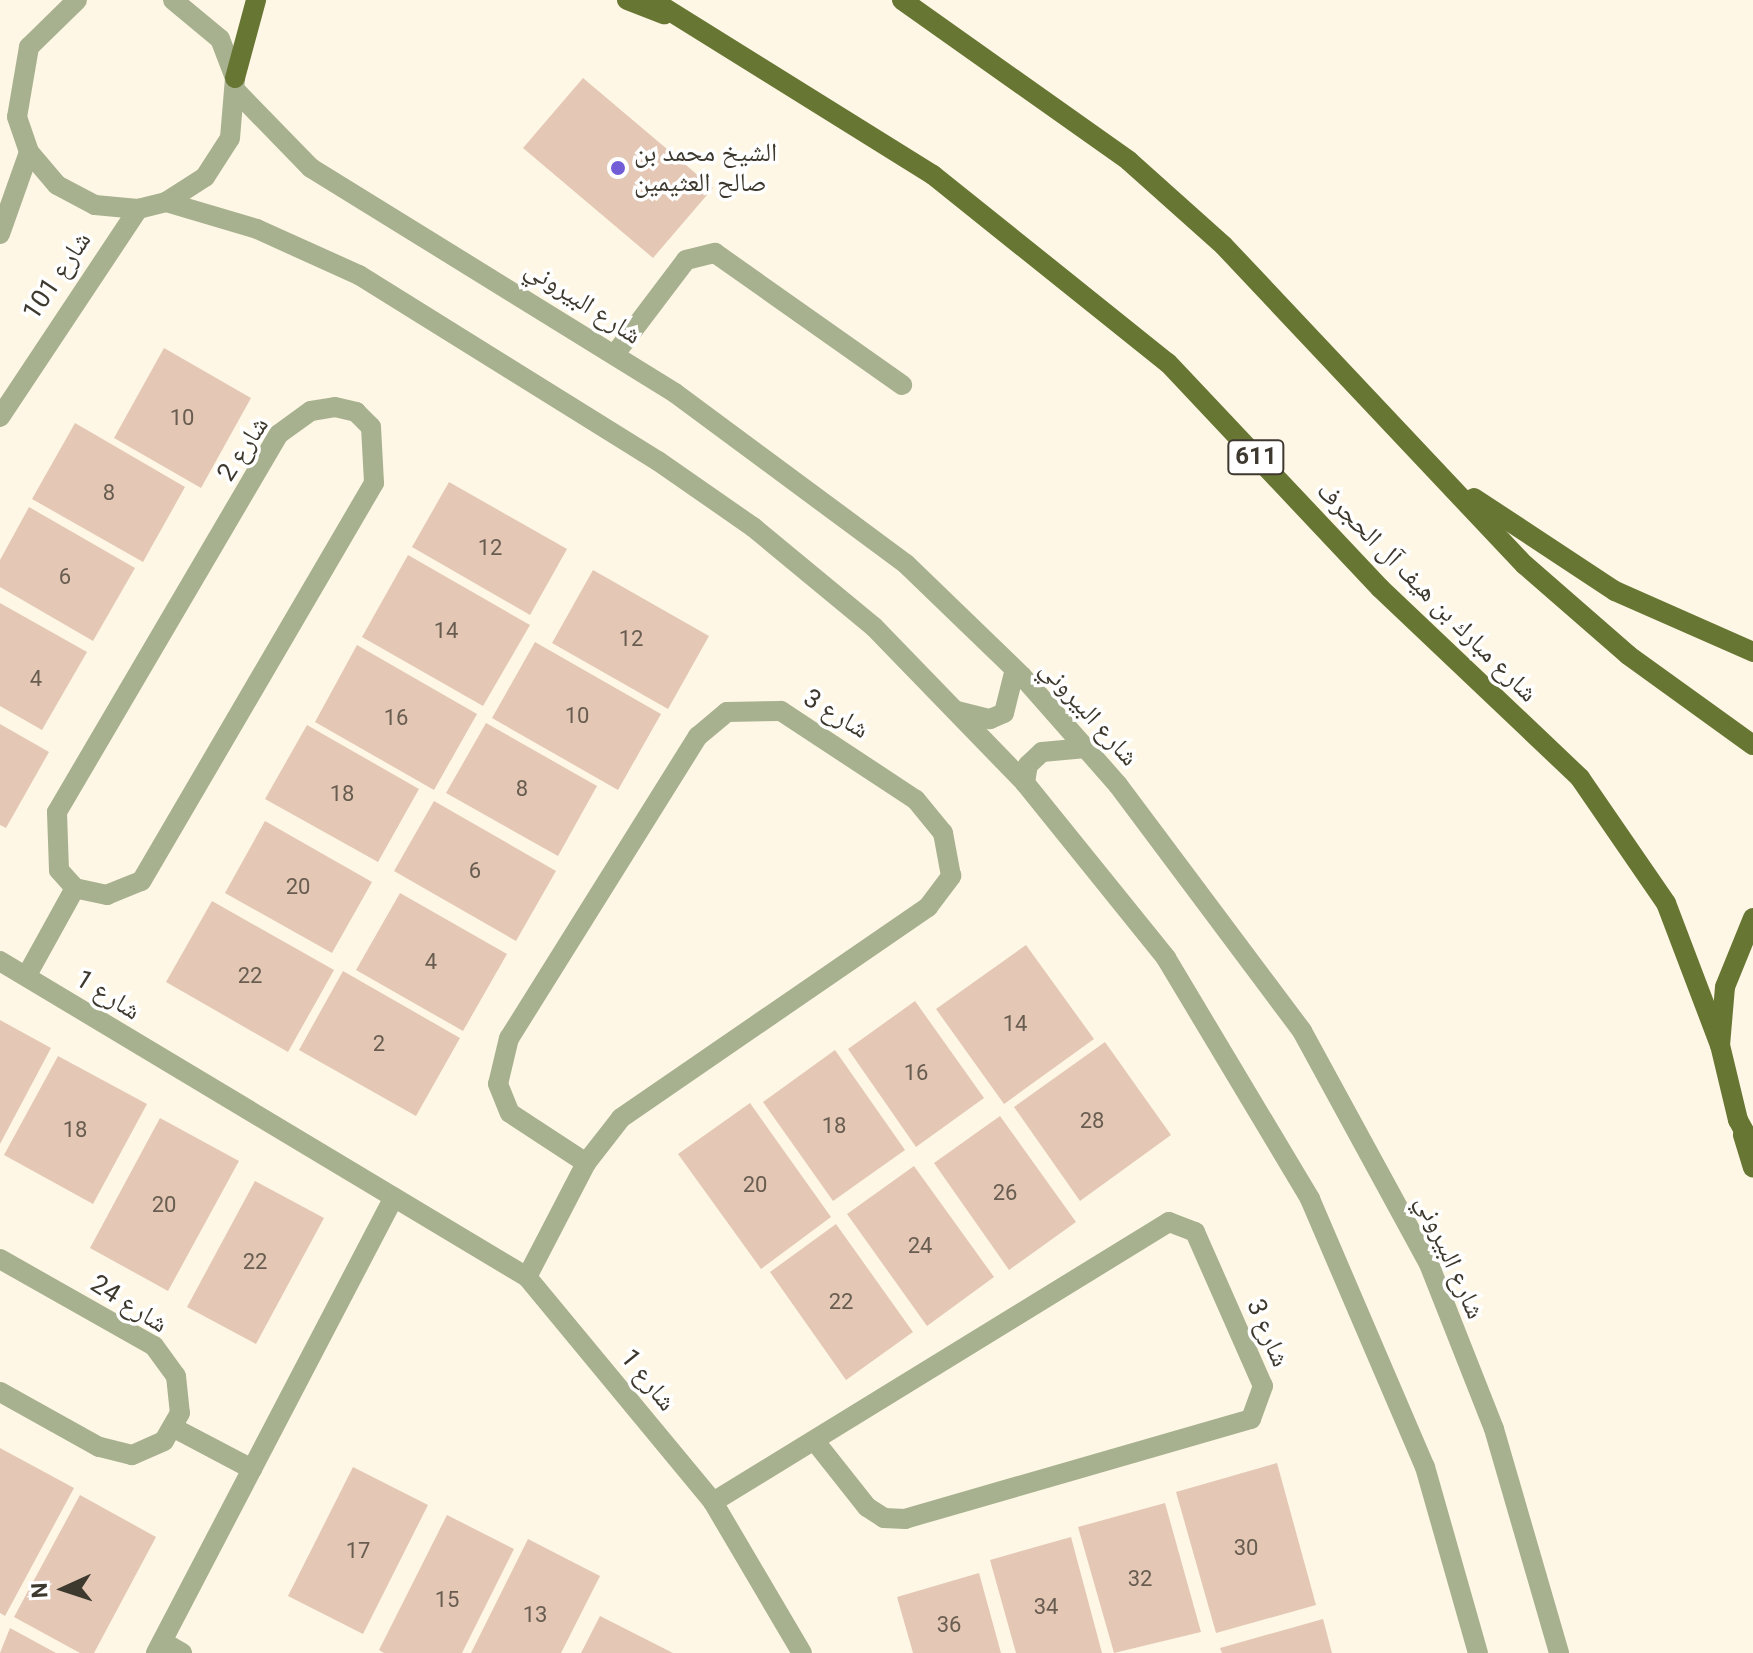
<!DOCTYPE html>
<html>
<head>
<meta charset="utf-8">
<style>
	body { margin:0 }
	#map { position:relative; width:1753px; height:1653px; overflow:hidden; background:#fef7e5; font-family:Roboto,"Noto Naskh Arabic",sans-serif }
	div>[style] { position:absolute }
	.building>* { inset:0; background:#e4c8b5 }
	.minor>* { height:20px; margin:-10px; padding:0 10px; transform-origin:10px; border-radius:10px; background:#a8b18f }
	.major>* { height:20px; margin:-10px; padding:0 10px; transform-origin:10px; border-radius:10px; background:#687634 }
	.dots>* { width:22px; height:22px; translate:-50% -50%; box-sizing:border-box; border:4px solid #fff; border-radius:50% }
	span { translate:-50% -50%; white-space:nowrap; text-align:center; line-height:1.15; -webkit-text-stroke:7px #fff; paint-order:stroke }
	.number-label { font-size:22px; color:#685d50 }
	.number-label span { -webkit-text-stroke-width:0 }
	.shield-label span { padding:2px 6px; background:#fff; border:2px solid; border-radius:6px; -webkit-text-stroke-width:0 }
	.shield-label { font-size:24px; color:#3e392e; font-weight:700 }
	.poi-label { font-size:26px; color:#3e392e }
	.left { translate:0 -50%; text-align:left }
	.street-label { font-size:26px; color:#3e392e }
	.north { position:absolute; left:24px; top:1549px; width:80px; height:80px; -webkit-text-stroke:6px #fff; paint-order:stroke; rotate:267deg; font-size:22px; font-weight:700; line-height:32px; text-align:center; color:#3e392e }
	.north::after { content:''; display:block; margin:auto; width:28px; height:36px; background:#3e392e; clip-path:polygon(50% 0,100% 100%,50% 72%,0 100%) }
</style>
</head>
<body>
<div id="map">
	<div class="building">
		<div style="clip-path:polygon(583px 78px,713px 188px,653px 258px,523px 148px)"></div>
		<div style="clip-path:polygon(164px 348px,251px 398px,201px 488px,114px 438px)"></div>
		<div style="clip-path:polygon(75px 423px,185px 487px,143px 562px,32px 499px)"></div>
		<div style="clip-path:polygon(449px 482px,567px 549px,530px 615px,412px 547px)"></div>
		<div style="clip-path:polygon(29px 507px,135px 568px,93px 641px,0 587px,0 560px)"></div>
		<div style="clip-path:polygon(408px 555px,530px 625px,483px 706px,362px 637px)"></div>
		<div style="clip-path:polygon(593px 570px,709px 636px,668px 709px,552px 643px)"></div>
		<div style="clip-path:polygon(0 603px,87px 652px,42px 730px,0 706px)"></div>
		<div style="clip-path:polygon(535px 642px,661px 714px,618px 790px,492px 718px)"></div>
		<div style="clip-path:polygon(357px 645px,477px 714px,434px 790px,315px 722px)"></div>
		<div style="clip-path:polygon(486px 723px,597px 786px,558px 856px,446px 793px)"></div>
		<div style="clip-path:polygon(0 724px,49px 752px,6px 828px,0 825px)"></div>
		<div style="clip-path:polygon(307px 725px,419px 789px,378px 862px,265px 799px)"></div>
		<div style="clip-path:polygon(434px 801px,556px 871px,516px 941px,394px 871px)"></div>
		<div style="clip-path:polygon(265px 821px,372px 882px,332px 953px,225px 893px)"></div>
		<div style="clip-path:polygon(400px 893px,507px 954px,463px 1031px,356px 970px)"></div>
		<div style="clip-path:polygon(212px 901px,334px 970px,288px 1052px,166px 982px)"></div>
		<div style="clip-path:polygon(1026px 945px,1094px 1039px,1004px 1104px,936px 1009px)"></div>
		<div style="clip-path:polygon(343px 971px,460px 1038px,416px 1116px,299px 1050px)"></div>
		<div style="clip-path:polygon(915px 1001px,984px 1098px,916px 1147px,848px 1049px)"></div>
		<div style="clip-path:polygon(0 1020px,51px 1048px,0 1144px)"></div>
		<div style="clip-path:polygon(1105px 1042px,1171px 1135px,1080px 1201px,1014px 1107px)"></div>
		<div style="clip-path:polygon(835px 1050px,905px 1150px,833px 1201px,763px 1102px)"></div>
		<div style="clip-path:polygon(58px 1056px,147px 1104px,93px 1204px,4px 1155px)"></div>
		<div style="clip-path:polygon(750px 1103px,831px 1217px,761px 1269px,678px 1154px)"></div>
		<div style="clip-path:polygon(1000px 1116px,1076px 1222px,1009px 1270px,934px 1163px)"></div>
		<div style="clip-path:polygon(160px 1118px,239px 1161px,168px 1291px,90px 1248px)"></div>
		<div style="clip-path:polygon(914px 1166px,994px 1277px,927px 1326px,847px 1214px)"></div>
		<div style="clip-path:polygon(255px 1181px,324px 1218px,256px 1344px,187px 1307px)"></div>
		<div style="clip-path:polygon(836px 1224px,913px 1332px,846px 1380px,770px 1272px)"></div>
		<div style="clip-path:polygon(0 1448px,74px 1488px,5px 1616px,0 1613px)"></div>
		<div style="clip-path:polygon(1277px 1463px,1316px 1605px,1216px 1633px,1176px 1492px)"></div>
		<div style="clip-path:polygon(353px 1467px,428px 1505px,363px 1634px,288px 1596px)"></div>
		<div style="clip-path:polygon(80px 1495px,156px 1537px,94px 1653px,80px 1653px,14px 1617px)"></div>
		<div style="clip-path:polygon(1165px 1503px,1201px 1632px,1114px 1653px,1078px 1527px)"></div>
		<div style="clip-path:polygon(447px 1515px,514px 1549px,462px 1653px,384px 1653px,379px 1650px)"></div>
		<div style="clip-path:polygon(1071px 1537px,1102px 1653px,1016px 1653px,990px 1560px)"></div>
		<div style="clip-path:polygon(528px 1539px,600px 1576px,561px 1653px,471px 1653px)"></div>
		<div style="clip-path:polygon(979px 1573px,1001px 1653px,913px 1653px,897px 1597px)"></div>
		<div style="clip-path:polygon(600px 1616px,673px 1653px,581px 1653px)"></div>
		<div style="clip-path:polygon(1323px 1619px,1332px 1653px,1222px 1653px,1220px 1648px)"></div>
		<div style="clip-path:polygon(10px 1628px,56px 1653px,0 1653px)"></div>
	</div>
	<div class="minor">
		<div style="left:77px;top:0;width:67px;rotate:135.6deg"></div>
		<div style="left:29px;top:47px;width:71px;rotate:99.7deg"></div>
		<div style="left:17px;top:117px;width:37px;rotate:71deg"></div>
		<div style="left:29px;top:152px;width:43px;rotate:49.7deg"></div>
		<div style="left:57px;top:185px;width:43px;rotate:27.8deg"></div>
		<div style="left:95px;top:205px;width:43px;rotate:5.3deg"></div>
		<div style="left:138px;top:209px;width:29px;rotate:-14deg"></div>
		<div style="left:166px;top:202px;width:46px;rotate:-32.7deg"></div>
		<div style="left:205px;top:177px;width:46px;rotate:-57.3deg"></div>
		<div style="left:230px;top:138px;width:60px;rotate:-85.2deg"></div>
		<div style="left:235px;top:78px;width:42px;rotate:-111deg"></div>
		<div style="left:220px;top:39px;width:61px;rotate:-140.3deg"></div>
		<div style="left:237px;top:92px;width:106px;rotate:45.8deg"></div>
		<div style="left:311px;top:168px;width:428px;rotate:31.7deg"></div>
		<div style="left:675px;top:393px;width:287px;rotate:36.5deg"></div>
		<div style="left:906px;top:564px;width:161px;rotate:44deg"></div>
		<div style="left:1022px;top:676px;width:145px;rotate:48.6deg"></div>
		<div style="left:1118px;top:785px;width:307px;rotate:53.2deg"></div>
		<div style="left:1302px;top:1031px;width:265px;rotate:61.4deg"></div>
		<div style="left:1429px;top:1264px;width:177px;rotate:68.5deg"></div>
		<div style="left:1494px;top:1429px;width:233px;rotate:73.8deg"></div>
		<div style="left:166px;top:202px;width:95px;rotate:16.5deg"></div>
		<div style="left:257px;top:229px;width:112px;rotate:24.3deg"></div>
		<div style="left:359px;top:275px;width:352px;rotate:31.9deg"></div>
		<div style="left:658px;top:461px;width:116px;rotate:34.8deg"></div>
		<div style="left:753px;top:527px;width:157px;rotate:39.6deg"></div>
		<div style="left:874px;top:627px;width:217px;rotate:45.9deg"></div>
		<div style="left:1025px;top:783px;width:225px;rotate:51.1deg"></div>
		<div style="left:1166px;top:958px;width:281px;rotate:59.1deg"></div>
		<div style="left:1310px;top:1199px;width:292px;rotate:66.8deg"></div>
		<div style="left:1425px;top:1467px;width:193px;rotate:74.1deg"></div>
		<div style="left:0;top:234px;width:87px;rotate:-70.5deg"></div>
		<div style="left:615px;top:354px;width:118px;rotate:-52.9deg"></div>
		<div style="left:686px;top:260px;width:30px;rotate:-14deg"></div>
		<div style="left:715px;top:253px;width:229px;rotate:35.2deg"></div>
		<div style="left:335px;top:407px;width:22px;rotate:13deg"></div>
		<div style="left:356px;top:412px;width:21px;rotate:45deg"></div>
		<div style="left:371px;top:427px;width:56px;rotate:86.9deg"></div>
		<div style="left:374px;top:483px;width:461px;rotate:120.3deg"></div>
		<div style="left:141px;top:881px;width:37px;rotate:158deg"></div>
		<div style="left:107px;top:895px;width:33px;rotate:-168deg"></div>
		<div style="left:75px;top:888px;width:24px;rotate:-132deg"></div>
		<div style="left:59px;top:870px;width:58px;rotate:-92deg"></div>
		<div style="left:57px;top:812px;width:438px;rotate:-59.6deg"></div>
		<div style="left:279px;top:434px;width:39px;rotate:-36deg"></div>
		<div style="left:311px;top:411px;width:24px;rotate:-9deg"></div>
		<div style="left:0;top:417px;width:250px;rotate:-56.4deg"></div>
		<div style="left:957px;top:711px;width:34px;rotate:14deg"></div>
		<div style="left:990px;top:719px;width:15px;rotate:-23deg"></div>
		<div style="left:1004px;top:713px;width:45px;rotate:-76deg"></div>
		<div style="left:1025px;top:783px;width:18px;rotate:-81deg"></div>
		<div style="left:1028px;top:765px;width:19px;rotate:-43deg"></div>
		<div style="left:1042px;top:752px;width:44px;rotate:-5.2deg"></div>
		<div style="left:0;top:961px;width:614px;rotate:30.95deg"></div>
		<div style="left:527px;top:1277px;width:292px;rotate:50.4deg"></div>
		<div style="left:713px;top:1502px;width:175px;rotate:59.5deg"></div>
		<div style="left:27px;top:975px;width:99px;rotate:-61.1deg"></div>
		<div style="left:0;top:1259px;width:177px;rotate:29.5deg"></div>
		<div style="left:154px;top:1346px;width:37px;rotate:54deg"></div>
		<div style="left:176px;top:1376px;width:37px;rotate:84deg"></div>
		<div style="left:180px;top:1413px;width:32px;rotate:120deg"></div>
		<div style="left:164px;top:1441px;width:35px;rotate:156deg"></div>
		<div style="left:132px;top:1455px;width:34px;rotate:-166deg"></div>
		<div style="left:99px;top:1447px;width:113px;rotate:-150.9deg"></div>
		<div style="left:527px;top:1277px;width:128px;rotate:-62.6deg"></div>
		<div style="left:586px;top:1163px;width:57px;rotate:-52.1deg"></div>
		<div style="left:621px;top:1118px;width:373px;rotate:-34.5deg"></div>
		<div style="left:928px;top:907px;width:39px;rotate:-53deg"></div>
		<div style="left:951px;top:876px;width:44px;rotate:-100.5deg"></div>
		<div style="left:943px;top:833px;width:43px;rotate:-129.3deg"></div>
		<div style="left:916px;top:800px;width:162px;rotate:-146.6deg"></div>
		<div style="left:781px;top:711px;width:54px;rotate:178.9deg"></div>
		<div style="left:727px;top:712px;width:38px;rotate:140deg"></div>
		<div style="left:698px;top:736px;width:356px;rotate:122deg"></div>
		<div style="left:509px;top:1038px;width:47px;rotate:103.4deg"></div>
		<div style="left:498px;top:1084px;width:31px;rotate:68deg"></div>
		<div style="left:510px;top:1113px;width:91px;rotate:33.3deg"></div>
		<div style="left:176px;top:1429px;width:86px;rotate:27.8deg"></div>
		<div style="left:713px;top:1502px;width:535px;rotate:-31.55deg"></div>
		<div style="left:1169px;top:1222px;width:28px;rotate:21deg"></div>
		<div style="left:1195px;top:1232px;width:168px;rotate:66.2deg"></div>
		<div style="left:1263px;top:1386px;width:35px;rotate:110deg"></div>
		<div style="left:1251px;top:1419px;width:360px;rotate:163.9deg"></div>
		<div style="left:905px;top:1519px;width:21px;rotate:-177deg"></div>
		<div style="left:884px;top:1518px;width:20px;rotate:-147deg"></div>
		<div style="left:867px;top:1507px;width:80px;rotate:-128.4deg"></div>
		<div style="left:163px;top:1642px;width:22px;rotate:30deg"></div>
		<div style="left:156px;top:1653px;width:514px;rotate:-62.44deg"></div>
	</div>
	<div class="major">
		<div style="left:627px;top:0;width:40px;rotate:21deg"></div>
		<div style="left:652px;top:0;width:331px;rotate:31.9deg"></div>
		<div style="left:933px;top:175px;width:301px;rotate:38.7deg"></div>
		<div style="left:1168px;top:363px;width:309px;rotate:46.7deg"></div>
		<div style="left:1380px;top:588px;width:276px;rotate:43.5deg"></div>
		<div style="left:1580px;top:778px;width:152px;rotate:55.5deg"></div>
		<div style="left:1666px;top:903px;width:152px;rotate:69.2deg"></div>
		<div style="left:902px;top:0;width:278px;rotate:35.3deg"></div>
		<div style="left:1129px;top:161px;width:127px;rotate:41.8deg"></div>
		<div style="left:1224px;top:246px;width:439px;rotate:46.7deg"></div>
		<div style="left:1525px;top:565px;width:137px;rotate:41.1deg"></div>
		<div style="left:1628px;top:655px;width:154px;rotate:35.8deg"></div>
		<div style="left:235px;top:78px;width:81px;rotate:-74.9deg"></div>
		<div style="left:1474px;top:498px;width:169px;rotate:33.4deg"></div>
		<div style="left:1615px;top:591px;width:151px;rotate:23.8deg"></div>
		<div style="left:1753px;top:918px;width:74px;rotate:112.1deg"></div>
		<div style="left:1725px;top:987px;width:58px;rotate:94.9deg"></div>
		<div style="left:1720px;top:1045px;width:77px;rotate:76.5deg"></div>
		<div style="left:1738px;top:1120px;width:31px;rotate:61deg"></div>
		<div style="left:1743px;top:1135px;width:34px;rotate:73deg"></div>
	</div>
	<div class="dots">
		<div style="left:618px;top:168px;background:#725dd7"></div>
	</div>
	<div class="number-label">
		<span style="left:182px;top:418px">10</span>
		<span style="left:109px;top:493px">8</span>
		<span style="left:490px;top:548px">12</span>
		<span style="left:65px;top:577px">6</span>
		<span style="left:446px;top:631px">14</span>
		<span style="left:631px;top:639px">12</span>
		<span style="left:36px;top:679px">4</span>
		<span style="left:577px;top:716px">10</span>
		<span style="left:396px;top:718px">16</span>
		<span style="left:522px;top:789px">8</span>
		<span style="left:342px;top:794px">18</span>
		<span style="left:475px;top:871px">6</span>
		<span style="left:298px;top:887px">20</span>
		<span style="left:431px;top:962px">4</span>
		<span style="left:250px;top:976px">22</span>
		<span style="left:1015px;top:1024px">14</span>
		<span style="left:379px;top:1044px">2</span>
		<span style="left:916px;top:1073px">16</span>
		<span style="left:1092px;top:1121px">28</span>
		<span style="left:834px;top:1126px">18</span>
		<span style="left:75px;top:1130px">18</span>
		<span style="left:755px;top:1185px">20</span>
		<span style="left:1005px;top:1193px">26</span>
		<span style="left:164px;top:1205px">20</span>
		<span style="left:920px;top:1246px">24</span>
		<span style="left:255px;top:1262px">22</span>
		<span style="left:841px;top:1302px">22</span>
		<span style="left:1246px;top:1548px">30</span>
		<span style="left:358px;top:1551px">17</span>
		<span style="left:1140px;top:1579px">32</span>
		<span style="left:447px;top:1600px">15</span>
		<span style="left:1046px;top:1607px">34</span>
		<span style="left:535px;top:1615px">13</span>
		<span style="left:949px;top:1625px">36</span>
	</div>
	<div class="shield-label">
		<span style="left:1256px;top:457px">611</span>
	</div>
	<div class="poi-label">
		<span class="left" style="left:634px;top:168px">الشيخ محمد بن<br>صالح العثيمين</span>
	</div>
	<div class="street-label">
		<span style="left:57px;top:276px;rotate:-56deg">شارع 101</span>
		<span style="left:583px;top:302px;rotate:33deg">شارع البيروني</span>
		<span style="left:243px;top:449px;rotate:-57deg">شارع 2</span>
		<span style="left:1427px;top:592px;rotate:45deg">شارع مبارك بن هيف آل الحجرف</span>
		<span style="left:1089px;top:713px;rotate:48deg">شارع البيروني</span>
		<span style="left:836px;top:714px;rotate:31deg">شارع 3</span>
		<span style="left:108px;top:995px;rotate:32deg">شارع 1</span>
		<span style="left:1450px;top:1257px;rotate:66deg">شارع البيروني</span>
		<span style="left:129px;top:1304px;rotate:32deg">شارع 24</span>
		<span style="left:1268px;top:1333px;rotate:67deg">شارع 3</span>
		<span style="left:648px;top:1380px;rotate:51deg">شارع 1</span>
	</div>
	<div class="north">N</div>
</div>
</body>
</html>
